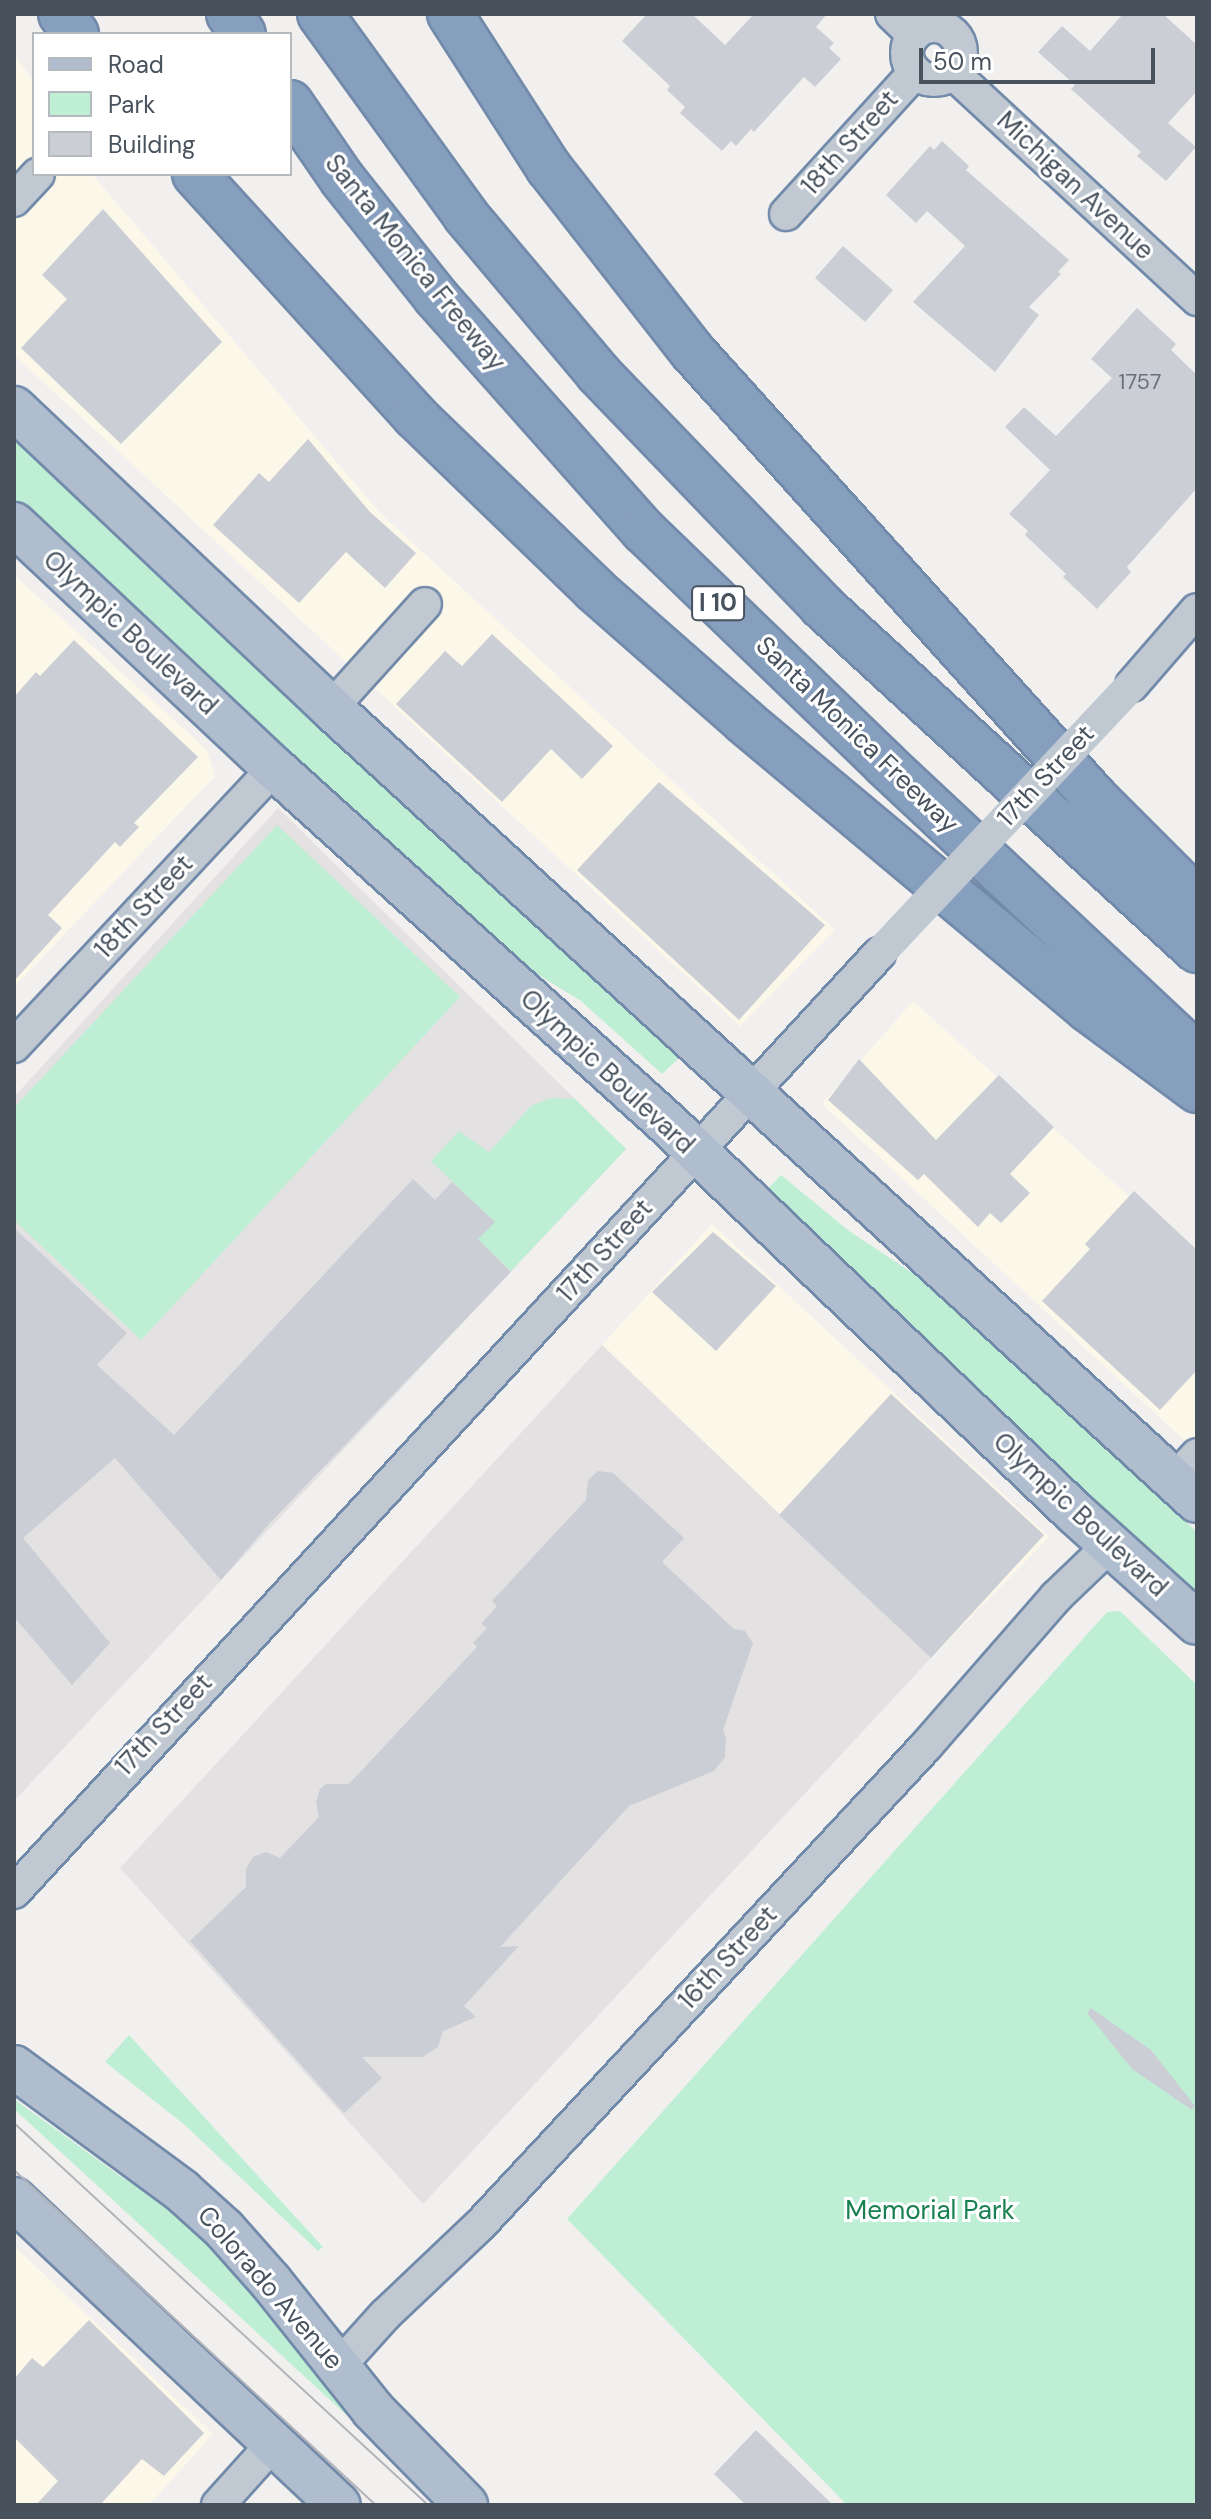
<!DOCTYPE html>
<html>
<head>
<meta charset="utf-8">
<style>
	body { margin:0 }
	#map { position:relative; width:1211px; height:2519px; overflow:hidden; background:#f2f0ef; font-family:"DM Sans",sans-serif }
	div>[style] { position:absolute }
	.commercial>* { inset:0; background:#fcf8e9 }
	.education>* { inset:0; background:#e3e1e2 }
	.green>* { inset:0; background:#beefd4 }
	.building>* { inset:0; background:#cbced5 }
	.roads { filter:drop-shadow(2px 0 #728aaa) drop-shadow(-2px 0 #728aaa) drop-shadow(0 2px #728aaa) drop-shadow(0 -2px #728aaa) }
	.minor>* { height:32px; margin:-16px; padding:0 16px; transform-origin:16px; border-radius:16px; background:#c0c9d1 }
	.minor>.ring { margin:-16px; padding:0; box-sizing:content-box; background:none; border:32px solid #c0c9d1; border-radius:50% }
	.major>* { height:42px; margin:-21px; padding:0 21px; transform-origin:21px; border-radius:21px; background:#afbdce }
	.highway>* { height:44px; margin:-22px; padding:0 22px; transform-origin:22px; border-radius:22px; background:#879fbe }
	.tram>* { height:2px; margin:-1px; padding:0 1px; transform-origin:1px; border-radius:1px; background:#b2b4ba }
	.minor-bridge>* { height:32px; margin:-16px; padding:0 16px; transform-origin:16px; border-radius:16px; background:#c0c9d1 }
	span { translate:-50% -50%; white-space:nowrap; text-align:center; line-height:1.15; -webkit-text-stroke:6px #fff; paint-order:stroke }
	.number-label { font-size:22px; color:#68717b }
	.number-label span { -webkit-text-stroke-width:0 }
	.shield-label span { padding:2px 6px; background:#fff; border:2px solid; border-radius:6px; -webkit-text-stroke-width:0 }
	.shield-label { font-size:24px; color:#47525d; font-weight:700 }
	.street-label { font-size:26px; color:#47525d }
	.park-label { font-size:26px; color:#178050 }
	.frame { position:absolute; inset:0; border:16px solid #47525d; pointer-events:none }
	.legend { position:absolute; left:32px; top:32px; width:260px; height:144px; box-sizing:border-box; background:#fff; border:2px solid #b5babe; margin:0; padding:10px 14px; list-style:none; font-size:24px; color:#47525d }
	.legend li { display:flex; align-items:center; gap:16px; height:40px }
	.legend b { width:40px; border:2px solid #b5babe }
	.scale { position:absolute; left:919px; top:48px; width:236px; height:36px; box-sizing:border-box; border:4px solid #47525d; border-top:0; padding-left:10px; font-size:24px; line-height:28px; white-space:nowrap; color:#47525d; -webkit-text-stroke:6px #fff; paint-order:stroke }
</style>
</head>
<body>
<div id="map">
	<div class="commercial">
		<div style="clip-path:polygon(14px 53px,34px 83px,34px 174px,92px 174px,380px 513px,835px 930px,740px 1026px,14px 355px)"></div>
		<div style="clip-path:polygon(14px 575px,207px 750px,215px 776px,14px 987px)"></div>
		<div style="clip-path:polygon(913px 1001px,1197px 1258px,1197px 1452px,822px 1104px)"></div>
		<div style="clip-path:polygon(712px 1224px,1049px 1537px,931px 1658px,602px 1345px)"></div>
		<div style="clip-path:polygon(14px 2246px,213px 2434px,149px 2505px,14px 2505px)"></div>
	</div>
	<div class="education">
		<div style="clip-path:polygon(278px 808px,626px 1149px,14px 1801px,14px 1097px)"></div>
		<div style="clip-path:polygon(602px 1345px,931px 1658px,423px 2204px,120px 1868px)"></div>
	</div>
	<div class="green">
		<div style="clip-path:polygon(14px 435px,603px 981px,678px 1055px,678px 1059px,662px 1074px,581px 1001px,506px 955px,14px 499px)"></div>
		<div style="clip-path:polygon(277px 825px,460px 997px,141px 1340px,14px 1220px,14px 1108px)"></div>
		<div style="clip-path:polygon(551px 1098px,575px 1099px,626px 1149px,511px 1271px,478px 1239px,494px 1222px,431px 1161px,459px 1131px,489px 1152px,531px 1106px)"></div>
		<div style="clip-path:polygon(781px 1175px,849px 1231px,934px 1287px,1197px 1532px,1197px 1596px,821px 1248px,767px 1190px)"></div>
		<div style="clip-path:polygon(1120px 1611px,1197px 1685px,1197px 2505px,847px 2505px,567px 2219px,1107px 1612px)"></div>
		<div style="clip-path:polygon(129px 2035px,323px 2247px,318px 2251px,186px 2126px,105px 2062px)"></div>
		<div style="clip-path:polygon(14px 2099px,120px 2176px,178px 2210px,229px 2261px,359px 2420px,354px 2422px,14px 2109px)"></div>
	</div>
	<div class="building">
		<div style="clip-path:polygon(647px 14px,692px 14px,725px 45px,754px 14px,827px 14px,816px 27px,834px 43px,829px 48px,841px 59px,815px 87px,804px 77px,754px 132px,751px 129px,736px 146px,731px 141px,722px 151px,680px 113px,685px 107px,667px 90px,670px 86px,622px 41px)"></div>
		<div style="clip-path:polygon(1123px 14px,1163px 14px,1197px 45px,1197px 91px,1168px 123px,1196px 147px,1166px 181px,1137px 156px,1141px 152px,1071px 89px,1075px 85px,1038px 52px,1062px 26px,1090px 51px)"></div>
		<div style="clip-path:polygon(942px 141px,969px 166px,966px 170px,1069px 260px,1058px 272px,1061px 274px,1029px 307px,1039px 315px,995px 372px,913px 302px,965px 246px,927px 211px,916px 223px,886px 195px,930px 146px,934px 150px)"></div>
		<div style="clip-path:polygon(103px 209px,222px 342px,121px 444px,21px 348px,67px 299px,42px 275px)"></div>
		<div style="clip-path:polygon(843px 246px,893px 290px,865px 322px,815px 278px)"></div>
		<div style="clip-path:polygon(1137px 308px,1176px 344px,1171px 350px,1197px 375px,1197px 488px,1127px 567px,1131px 572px,1097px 609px,1063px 577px,1066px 574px,1025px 535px,1028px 531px,1009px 514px,1050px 470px,1005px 427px,1024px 407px,1056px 436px,1112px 378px,1091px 359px)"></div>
		<div style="clip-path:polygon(308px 439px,370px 512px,416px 553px,385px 588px,346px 552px,299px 603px,213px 525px,259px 473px,269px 482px)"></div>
		<div style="clip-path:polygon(492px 634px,613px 746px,582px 779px,551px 749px,502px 802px,396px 704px,445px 651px,462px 666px)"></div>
		<div style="clip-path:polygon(74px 640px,198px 757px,134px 823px,139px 827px,120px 847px,115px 842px,48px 915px,62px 928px,14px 981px,14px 697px,36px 672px,40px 676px)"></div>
		<div style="clip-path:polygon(659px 782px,825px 925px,739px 1020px,577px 870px)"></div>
		<div style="clip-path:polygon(859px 1059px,936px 1140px,999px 1075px,1054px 1127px,1010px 1174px,1030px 1193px,1001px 1223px,990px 1213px,978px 1227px,924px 1174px,918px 1180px,828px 1100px)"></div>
		<div style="clip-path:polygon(413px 1179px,435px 1200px,452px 1182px,495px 1222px,478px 1239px,511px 1272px,269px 1524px,221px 1580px,115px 1458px,23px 1538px,110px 1643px,72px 1685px,14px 1617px,14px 1228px,127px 1333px,97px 1365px,174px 1435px)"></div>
		<div style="clip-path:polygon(1134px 1191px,1197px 1250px,1197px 1370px,1160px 1410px,1042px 1301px,1090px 1249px,1085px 1244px)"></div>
		<div style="clip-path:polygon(713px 1232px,776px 1286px,716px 1351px,652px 1292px)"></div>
		<div style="clip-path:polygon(891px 1394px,1044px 1535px,931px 1658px,779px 1515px)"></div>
		<div style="clip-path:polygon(598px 1471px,613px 1473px,684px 1538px,662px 1562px,734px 1629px,745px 1631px,753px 1643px,723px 1730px,726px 1738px,725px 1757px,714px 1771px,629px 1806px,500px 1947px,519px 1946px,464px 2006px,476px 2017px,443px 2031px,438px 2047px,423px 2057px,362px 2057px,382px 2078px,344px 2113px,190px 1941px,246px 1887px,246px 1869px,253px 1857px,266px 1852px,280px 1858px,319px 1817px,316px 1802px,320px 1789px,326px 1784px,349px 1784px,477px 1647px,473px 1643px,487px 1628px,481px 1624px,497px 1606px,492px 1601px,586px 1500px,588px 1480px)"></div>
		<div style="clip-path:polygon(1091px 2008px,1151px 2050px,1195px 2106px,1192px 2110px,1132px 2069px,1087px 2013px)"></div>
		<div style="clip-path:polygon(89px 2320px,204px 2433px,164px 2476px,142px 2459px,100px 2505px,36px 2505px,58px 2481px,14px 2437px,14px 2379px,32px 2358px,43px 2367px)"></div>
		<div style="clip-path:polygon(756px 2430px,833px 2505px,746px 2505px,714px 2474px)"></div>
	</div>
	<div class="roads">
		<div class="minor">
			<div style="left:892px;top:14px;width:30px;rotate:44deg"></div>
			<div class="ring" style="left:907px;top:26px;width:22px;height:22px"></div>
			<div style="left:953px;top:73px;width:333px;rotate:42.8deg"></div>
			<div style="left:14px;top:200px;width:35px;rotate:-47deg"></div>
			<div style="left:786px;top:214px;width:192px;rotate:-47.7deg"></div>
			<div style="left:1132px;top:685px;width:99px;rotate:-49.1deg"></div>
			<div style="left:331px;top:708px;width:140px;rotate:-47.9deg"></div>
			<div style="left:14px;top:1046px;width:381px;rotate:-46.9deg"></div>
			<div style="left:1174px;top:1480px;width:34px;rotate:-47deg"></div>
			<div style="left:14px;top:1892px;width:1276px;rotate:-47.32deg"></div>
			<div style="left:339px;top:2366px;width:69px;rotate:-48deg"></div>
			<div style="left:385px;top:2315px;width:131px;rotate:-43.5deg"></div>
			<div style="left:480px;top:2225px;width:654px;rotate:-47.04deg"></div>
			<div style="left:926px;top:1746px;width:198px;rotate:-48.9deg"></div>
			<div style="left:1056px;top:1597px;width:76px;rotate:-43.9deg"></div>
			<div style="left:218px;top:2505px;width:81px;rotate:-48deg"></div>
		</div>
		<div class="major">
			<div style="left:14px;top:408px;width:436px;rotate:43.4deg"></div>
			<div style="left:331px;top:708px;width:1174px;rotate:42.48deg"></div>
			<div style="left:14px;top:524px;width:357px;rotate:43.2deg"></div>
			<div style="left:274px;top:768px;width:532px;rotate:42.11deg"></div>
			<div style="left:669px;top:1125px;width:562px;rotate:43.7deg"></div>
			<div style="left:1075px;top:1513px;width:164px;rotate:42deg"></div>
			<div style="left:14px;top:2067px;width:209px;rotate:36.4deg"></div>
			<div style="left:182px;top:2191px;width:57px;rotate:42.1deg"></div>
			<div style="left:224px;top:2229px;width:71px;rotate:48.4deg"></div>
			<div style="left:271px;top:2282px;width:164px;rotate:51.4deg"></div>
			<div style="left:373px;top:2410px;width:133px;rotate:45.6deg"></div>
			<div style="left:14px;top:2199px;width:446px;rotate:43.3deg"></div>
		</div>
		<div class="highway">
			<div style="left:61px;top:14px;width:25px;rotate:53deg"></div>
			<div style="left:229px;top:14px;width:24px;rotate:55deg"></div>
			<div style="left:320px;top:14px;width:249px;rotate:54.1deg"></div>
			<div style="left:466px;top:216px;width:205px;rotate:49.9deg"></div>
			<div style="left:598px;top:373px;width:323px;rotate:46.1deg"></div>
			<div style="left:822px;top:606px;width:509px;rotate:42.53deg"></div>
			<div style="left:450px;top:14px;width:183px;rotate:57.3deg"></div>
			<div style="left:549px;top:168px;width:232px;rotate:52deg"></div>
			<div style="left:692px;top:351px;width:603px;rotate:47.96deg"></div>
			<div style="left:1096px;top:799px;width:143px;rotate:45deg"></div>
			<div style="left:290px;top:103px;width:93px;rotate:55.5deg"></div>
			<div style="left:343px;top:180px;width:149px;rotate:51.5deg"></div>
			<div style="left:436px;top:297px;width:313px;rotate:48.4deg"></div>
			<div style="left:644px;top:531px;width:335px;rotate:44deg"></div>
			<div style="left:885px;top:764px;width:427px;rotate:43.1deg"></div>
			<div style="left:195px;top:174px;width:327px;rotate:47.7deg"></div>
			<div style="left:415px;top:416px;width:250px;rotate:44deg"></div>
			<div style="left:595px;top:590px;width:200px;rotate:41.3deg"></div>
			<div style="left:745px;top:722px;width:447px;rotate:39.9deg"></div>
			<div style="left:1088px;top:1009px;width:136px;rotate:36.6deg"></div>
		</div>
	</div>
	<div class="tram">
		<div style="left:14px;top:2123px;width:563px;rotate:42.7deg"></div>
		<div style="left:14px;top:2170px;width:493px;rotate:42.8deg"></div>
	</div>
	<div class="minor-bridge">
		<div style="left:879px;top:954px;width:369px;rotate:-46.8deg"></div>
	</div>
	<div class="number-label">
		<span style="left:1140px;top:382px">1757</span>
	</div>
	<div class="shield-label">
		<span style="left:718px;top:603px">I 10</span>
	</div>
	<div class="street-label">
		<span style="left:850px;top:143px;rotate:-48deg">18th Street</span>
		<span style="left:1075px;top:186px;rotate:43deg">Michigan Avenue</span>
		<span style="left:415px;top:263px;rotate:51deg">Santa Monica Freeway</span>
		<span style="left:130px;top:633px;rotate:43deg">Olympic Boulevard</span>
		<span style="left:857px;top:735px;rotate:44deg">Santa Monica Freeway</span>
		<span style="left:1046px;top:776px;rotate:-47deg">17th Street</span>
		<span style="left:144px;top:907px;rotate:-47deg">18th Street</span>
		<span style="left:607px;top:1072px;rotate:43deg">Olympic Boulevard</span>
		<span style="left:605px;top:1251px;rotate:-48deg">17th Street</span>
		<span style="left:1080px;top:1515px;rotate:43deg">Olympic Boulevard</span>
		<span style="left:164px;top:1725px;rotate:-47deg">17th Street</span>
		<span style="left:728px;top:1958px;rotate:-47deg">16th Street</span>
		<span style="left:270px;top:2288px;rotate:49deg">Colorado Avenue</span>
	</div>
	<div class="park-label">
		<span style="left:930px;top:2211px">Memorial Park</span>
	</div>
	<div class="frame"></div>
	<ul class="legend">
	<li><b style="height:10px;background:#afbdce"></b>Road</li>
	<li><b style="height:22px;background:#beefd4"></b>Park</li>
	<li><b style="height:22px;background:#cbced5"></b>Building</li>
	</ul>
	<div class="scale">50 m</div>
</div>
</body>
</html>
